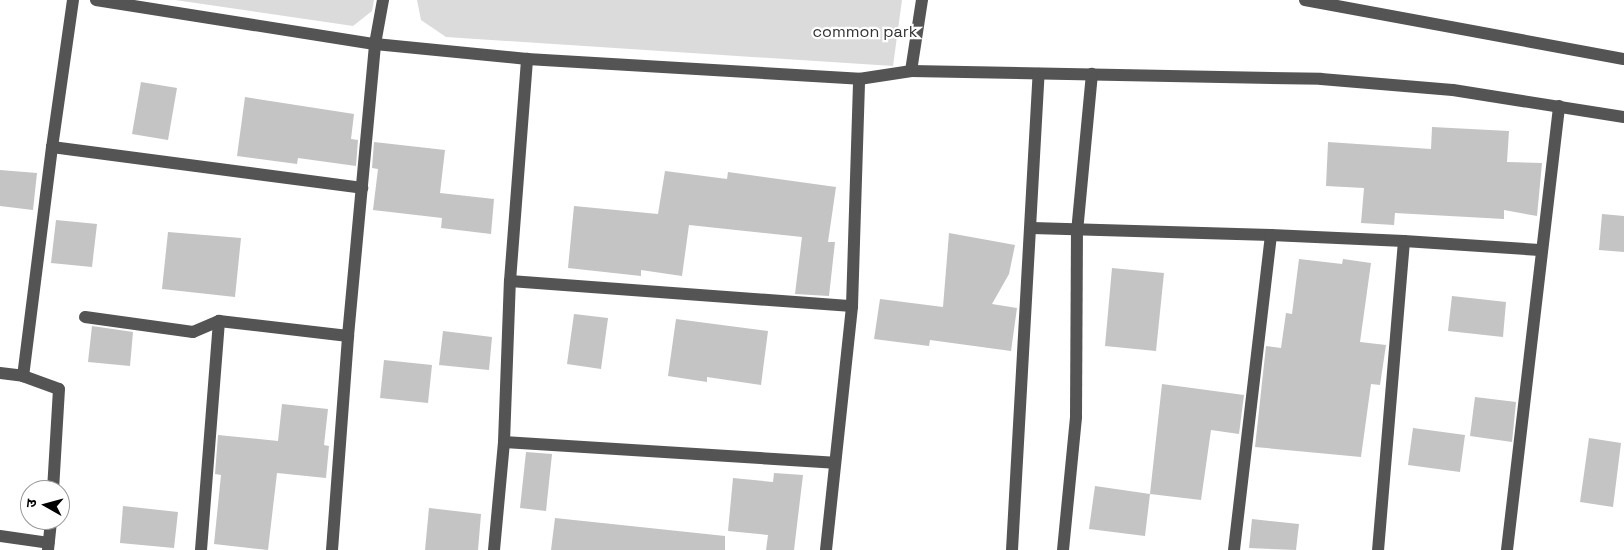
<!DOCTYPE html>
<html>
<head>
<meta charset="utf-8">
<style>
	body { margin:0 }
	#map { position:relative; width:1624px; height:550px; overflow:hidden; background:#fff; font-family:"Space Grotesk","Noto Sans Devanagari",sans-serif }
	div>[style] { position:absolute }
	.green>* { inset:0; background:#dbdbdb }
	.building>* { inset:0; background:#c4c4c4 }
	.minor>* { height:12px; margin:-6px; padding:0 6px; transform-origin:6px; border-radius:6px; background:#545454 }
	span { translate:-50% -50%; white-space:nowrap; text-align:center; line-height:1.15; -webkit-text-stroke:4.5px #fff; paint-order:stroke }
	.park-label { font-size:16px; color:#323232 }
	.north { position:absolute; left:20px; top:480px; width:50px; height:50px; box-sizing:border-box; background:#fff; border:1px solid #999; border-radius:50%; rotate:277deg; font-size:14px; font-weight:700; line-height:20px; text-align:center; color:#000 }
	.north::after { content:''; display:block; margin:auto; width:18px; height:22px; background:#000; clip-path:polygon(50% 0,100% 100%,50% 72%,0 100%) }
</style>
</head>
<body>
<div id="map">
	<div class="green">
		<div style="clip-path:polygon(175px 0,374px 0,372px 11px,353px 26px)"></div>
		<div style="clip-path:polygon(417px 0,902px 0,893px 66px,446px 37px,421px 20px)"></div>
	</div>
	<div class="building">
		<div style="clip-path:polygon(141px 82px,177px 88px,168px 140px,132px 134px)"></div>
		<div style="clip-path:polygon(245px 97px,354px 114px,351px 139px,358px 140px,356px 166px,298px 158px,297px 164px,237px 156px)"></div>
		<div style="clip-path:polygon(1432px 127px,1509px 131px,1507px 162px,1542px 163px,1537px 216px,1504px 210px,1504px 219px,1395px 213px,1394px 225px,1361px 223px,1364px 188px,1326px 186px,1328px 142px,1431px 149px)"></div>
		<div style="clip-path:polygon(374px 142px,445px 150px,440px 193px,494px 199px,491px 234px,441px 228px,442px 218px,373px 210px,378px 169px,372px 168px)"></div>
		<div style="clip-path:polygon(0 170px,37px 173px,33px 210px,0 206px)"></div>
		<div style="clip-path:polygon(665px 171px,727px 179px,728px 172px,836px 187px,828px 242px,835px 242px,829px 296px,795px 294px,802px 237px,689px 225px,682px 276px,641px 270px,641px 276px,568px 268px,574px 206px,658px 214px)"></div>
		<div style="clip-path:polygon(1602px 214px,1624px 216px,1624px 252px,1599px 250px)"></div>
		<div style="clip-path:polygon(56px 220px,97px 224px,92px 267px,51px 263px)"></div>
		<div style="clip-path:polygon(168px 232px,241px 238px,235px 297px,162px 289px)"></div>
		<div style="clip-path:polygon(949px 233px,1015px 245px,1009px 274px,992px 304px,1017px 308px,1011px 351px,930px 340px,929px 346px,874px 339px,880px 299px,943px 307px)"></div>
		<div style="clip-path:polygon(1299px 259px,1342px 264px,1343px 259px,1371px 263px,1360px 342px,1386px 345px,1380px 385px,1371px 384px,1361px 457px,1255px 447px,1266px 346px,1281px 348px,1286px 313px,1292px 314px)"></div>
		<div style="clip-path:polygon(1112px 268px,1164px 273px,1156px 351px,1105px 346px)"></div>
		<div style="clip-path:polygon(1452px 296px,1506px 302px,1503px 337px,1448px 331px)"></div>
		<div style="clip-path:polygon(574px 314px,608px 318px,601px 369px,567px 364px)"></div>
		<div style="clip-path:polygon(676px 319px,768px 331px,761px 385px,707px 377px,707px 382px,668px 376px)"></div>
		<div style="clip-path:polygon(92px 326px,133px 332px,130px 366px,88px 362px)"></div>
		<div style="clip-path:polygon(443px 331px,492px 337px,489px 370px,439px 365px)"></div>
		<div style="clip-path:polygon(384px 360px,432px 365px,428px 403px,380px 398px)"></div>
		<div style="clip-path:polygon(1162px 384px,1244px 395px,1239px 434px,1211px 430px,1201px 500px,1150px 494px)"></div>
		<div style="clip-path:polygon(1475px 397px,1516px 402px,1512px 442px,1470px 436px)"></div>
		<div style="clip-path:polygon(282px 404px,328px 409px,324px 445px,329px 446px,326px 478px,277px 473px,268px 550px,214px 544px,221px 475px,215px 474px,218px 435px,278px 441px)"></div>
		<div style="clip-path:polygon(1413px 428px,1465px 435px,1460px 472px,1408px 465px)"></div>
		<div style="clip-path:polygon(1589px 438px,1621px 443px,1613px 507px,1580px 502px)"></div>
		<div style="clip-path:polygon(526px 452px,552px 454px,546px 511px,520px 508px)"></div>
		<div style="clip-path:polygon(774px 473px,803px 475px,794px 550px,766px 550px,768px 535px,728px 531px,733px 478px,773px 482px)"></div>
		<div style="clip-path:polygon(1095px 486px,1150px 494px,1145px 536px,1089px 529px)"></div>
		<div style="clip-path:polygon(123px 506px,178px 512px,174px 548px,120px 543px)"></div>
		<div style="clip-path:polygon(429px 508px,481px 514px,478px 550px,425px 550px)"></div>
		<div style="clip-path:polygon(555px 518px,725px 536px,725px 550px,551px 550px)"></div>
		<div style="clip-path:polygon(1252px 519px,1299px 524px,1296px 550px,1249px 548px)"></div>
	</div>
	<div class="minor">
		<div style="left:73px;top:0;width:148px;rotate:98.1deg"></div>
		<div style="left:52px;top:147px;width:313px;rotate:7.5deg"></div>
		<div style="left:96px;top:0;width:282px;rotate:9deg"></div>
		<div style="left:375px;top:44px;width:153px;rotate:5.6deg"></div>
		<div style="left:527px;top:59px;width:333px;rotate:3.4deg"></div>
		<div style="left:859px;top:79px;width:53px;rotate:-8.7deg"></div>
		<div style="left:911px;top:71px;width:410px;rotate:1.1deg"></div>
		<div style="left:1321px;top:79px;width:132px;rotate:4.8deg"></div>
		<div style="left:1453px;top:90px;width:173px;rotate:9deg"></div>
		<div style="left:1305px;top:0;width:324px;rotate:10.5deg"></div>
		<div style="left:911px;top:71px;width:72px;rotate:-81.2deg"></div>
		<div style="left:52px;top:147px;width:231px;rotate:97.2deg"></div>
		<div style="left:23px;top:376px;width:38px;rotate:20deg"></div>
		<div style="left:59px;top:389px;width:101px;rotate:93.4deg"></div>
		<div style="left:1032px;top:228px;width:239px;rotate:1.7deg"></div>
		<div style="left:1271px;top:235px;width:317px;rotate:96.7deg"></div>
		<div style="left:1271px;top:235px;width:133px;rotate:2.6deg"></div>
		<div style="left:1404px;top:241px;width:310px;rotate:94.8deg"></div>
		<div style="left:1404px;top:241px;width:136px;rotate:3.8deg"></div>
		<div style="left:510px;top:281px;width:343px;rotate:4.2deg"></div>
		<div style="left:85px;top:317px;width:109px;rotate:7.9deg"></div>
		<div style="left:193px;top:332px;width:28px;rotate:-23deg"></div>
		<div style="left:0;top:373px;width:23px;rotate:7deg"></div>
		<div style="left:504px;top:442px;width:331px;rotate:3.6deg"></div>
		<div style="left:0;top:536px;width:49px;rotate:8.1deg"></div>
		<div style="left:48px;top:550px;width:30px;rotate:-84deg"></div>
		<div style="left:201px;top:550px;width:230px;rotate:-85.5deg"></div>
		<div style="left:219px;top:321px;width:130px;rotate:6.6deg"></div>
		<div style="left:332px;top:550px;width:215px;rotate:-85.7deg"></div>
		<div style="left:348px;top:336px;width:293px;rotate:-84.7deg"></div>
		<div style="left:375px;top:44px;width:45px;rotate:-79.7deg"></div>
		<div style="left:494px;top:550px;width:108px;rotate:-84.7deg"></div>
		<div style="left:504px;top:442px;width:161px;rotate:-87.9deg"></div>
		<div style="left:510px;top:281px;width:223px;rotate:-85.6deg"></div>
		<div style="left:826px;top:550px;width:245px;rotate:-83.9deg"></div>
		<div style="left:852px;top:306px;width:227px;rotate:-88.2deg"></div>
		<div style="left:1012px;top:550px;width:477px;rotate:-86.8deg"></div>
		<div style="left:1063px;top:550px;width:134px;rotate:-84.4deg"></div>
		<div style="left:1076px;top:417px;width:185px;rotate:-89.7deg"></div>
		<div style="left:1077px;top:232px;width:159px;rotate:-84.6deg"></div>
		<div style="left:1507px;top:550px;width:447px;rotate:-83.3deg"></div>
	</div>
	<div class="park-label">
		<span style="left:865px;top:32px">common park</span>
	</div>
	<div class="north">उ</div>
</div>
</body>
</html>
